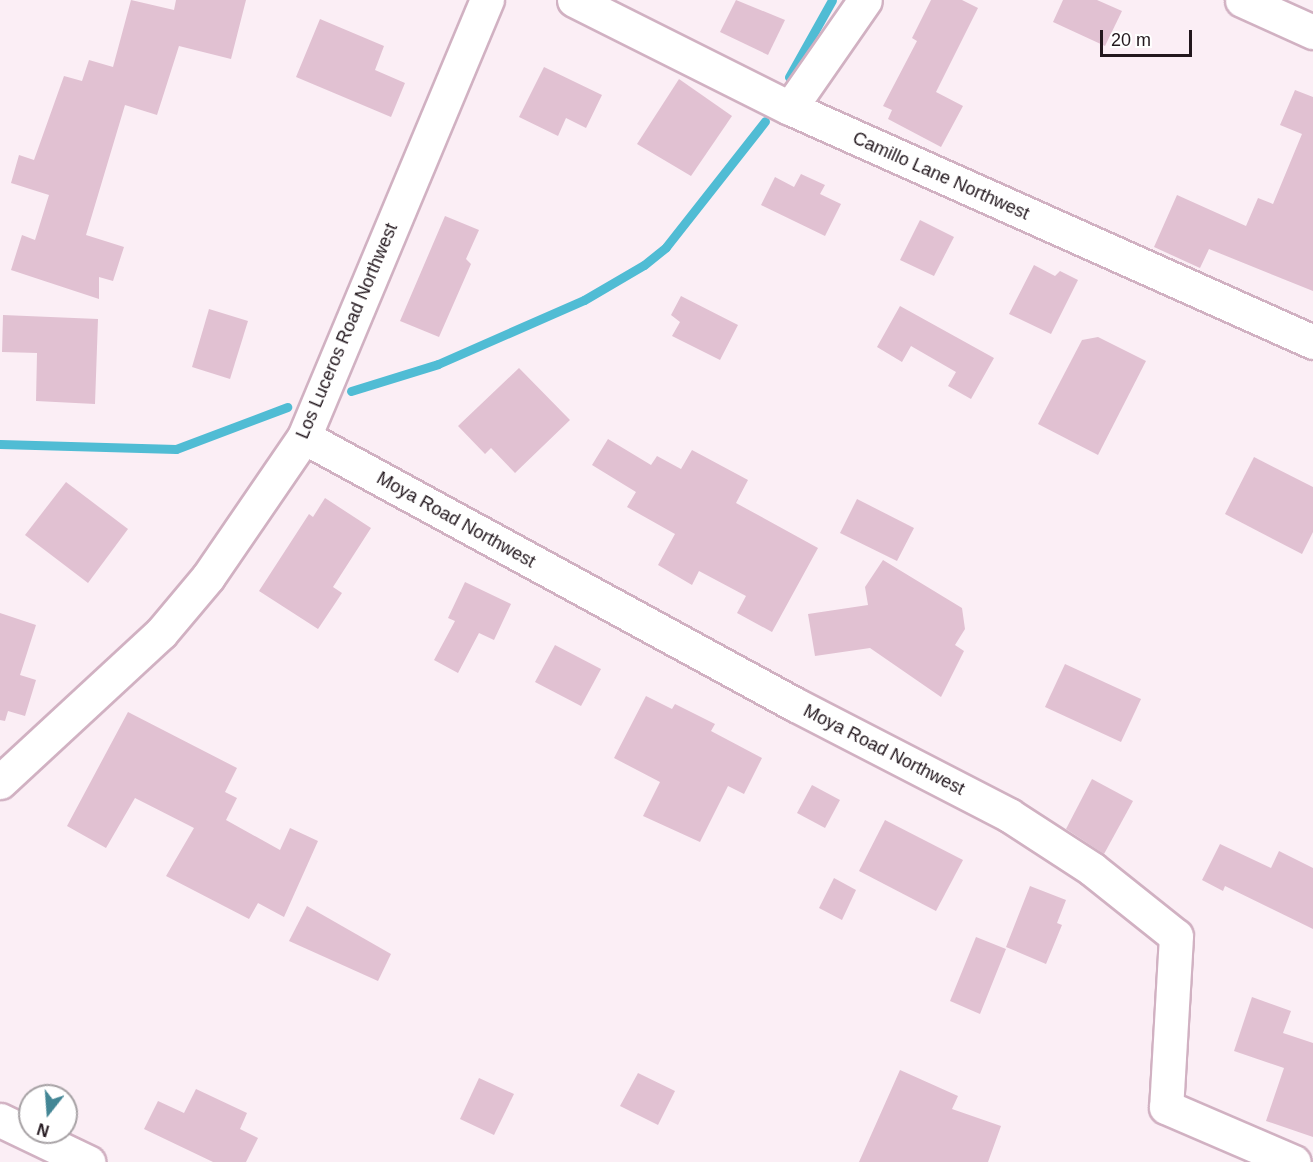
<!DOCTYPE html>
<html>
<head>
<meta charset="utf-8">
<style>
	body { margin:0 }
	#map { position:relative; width:1313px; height:1162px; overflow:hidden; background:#fbeef5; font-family:Helvetica,sans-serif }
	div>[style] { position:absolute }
	.stream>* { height:9px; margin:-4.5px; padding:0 4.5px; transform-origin:4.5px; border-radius:4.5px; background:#50bcd4 }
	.building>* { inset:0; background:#e1c1d2 }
	.roads { filter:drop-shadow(2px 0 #d1b1c2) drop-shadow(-2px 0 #d1b1c2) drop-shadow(0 2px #d1b1c2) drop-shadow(0 -2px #d1b1c2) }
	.street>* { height:33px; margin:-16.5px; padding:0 16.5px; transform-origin:16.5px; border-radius:16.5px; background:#fff }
	.secondary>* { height:33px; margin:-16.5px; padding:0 16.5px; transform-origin:16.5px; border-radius:16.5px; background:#fff }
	span { translate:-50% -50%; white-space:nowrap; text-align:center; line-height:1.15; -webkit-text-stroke:6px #fff; paint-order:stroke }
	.street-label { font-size:18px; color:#22171d }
	.north { position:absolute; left:18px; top:1084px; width:60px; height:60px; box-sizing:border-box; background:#fff; border:2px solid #a7a2a5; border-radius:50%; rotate:197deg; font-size:16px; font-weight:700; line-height:24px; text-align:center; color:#22171d }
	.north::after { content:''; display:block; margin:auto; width:21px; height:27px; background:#438695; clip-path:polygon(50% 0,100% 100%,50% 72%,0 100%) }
	.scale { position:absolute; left:1100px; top:30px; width:92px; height:27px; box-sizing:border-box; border:3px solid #22171d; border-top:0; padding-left:8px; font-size:18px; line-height:21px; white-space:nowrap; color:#22171d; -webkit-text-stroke:4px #fff; paint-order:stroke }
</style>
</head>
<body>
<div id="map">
	<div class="stream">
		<div style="left:789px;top:77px;width:88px;rotate:-60.8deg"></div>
		<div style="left:351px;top:391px;width:91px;rotate:-17.2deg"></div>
		<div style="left:438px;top:364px;width:159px;rotate:-23.7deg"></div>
		<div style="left:584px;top:300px;width:69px;rotate:-30.3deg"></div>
		<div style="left:644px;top:265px;width:28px;rotate:-39deg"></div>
		<div style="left:666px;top:247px;width:160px;rotate:-51.8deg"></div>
		<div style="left:0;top:444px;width:176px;rotate:1.6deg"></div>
		<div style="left:176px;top:449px;width:119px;rotate:-20.7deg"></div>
	</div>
	<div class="building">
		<div style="clip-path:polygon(131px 0,174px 10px,176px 0,246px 0,231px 59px,179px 46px,157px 115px,125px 105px,86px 235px,124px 247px,113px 281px,99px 277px,99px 299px,11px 270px,22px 235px,35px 240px,49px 195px,11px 183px,19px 155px,34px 160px,64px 76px,82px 81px,89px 60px,113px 67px)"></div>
		<div style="clip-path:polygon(736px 0,785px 20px,768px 55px,720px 32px)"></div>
		<div style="clip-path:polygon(931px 0,962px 0,978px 8px,936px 92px,963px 106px,941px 147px,888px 119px,892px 110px,883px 106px,917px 41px,912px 38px)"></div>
		<div style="clip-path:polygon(1063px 0,1097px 0,1122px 11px,1105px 46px,1053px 22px)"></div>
		<div style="clip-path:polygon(320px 19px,384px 46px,375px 70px,405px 83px,391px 117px,296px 77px)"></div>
		<div style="clip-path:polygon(544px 67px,602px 95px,586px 128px,566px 118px,558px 136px,519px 117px)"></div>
		<div style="clip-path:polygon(679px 79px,732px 116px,691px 176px,637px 144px)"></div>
		<div style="clip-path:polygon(1295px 90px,1313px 97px,1313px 291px,1209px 249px,1200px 268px,1154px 247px,1177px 195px,1246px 226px,1258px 198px,1273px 204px,1302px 134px,1280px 125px)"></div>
		<div style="clip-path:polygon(801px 174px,825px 185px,820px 194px,841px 204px,825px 236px,761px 205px,775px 177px,794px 187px)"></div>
		<div style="clip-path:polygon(445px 216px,479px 230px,466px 259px,471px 264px,439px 337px,400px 321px)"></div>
		<div style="clip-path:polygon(920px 220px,954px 237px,934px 276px,900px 260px)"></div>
		<div style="clip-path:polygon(1034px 265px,1055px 276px,1060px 271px,1078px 280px,1051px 334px,1009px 314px)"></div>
		<div style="clip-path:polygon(681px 296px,738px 325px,720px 360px,672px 336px,680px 322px,671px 315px)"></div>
		<div style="clip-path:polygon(900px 306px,994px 358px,971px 399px,948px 386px,956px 372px,911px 346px,902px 362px,877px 347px)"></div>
		<div style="clip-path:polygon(209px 309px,248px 321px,230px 379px,192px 367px)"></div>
		<div style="clip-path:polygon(3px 315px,98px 319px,95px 404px,36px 401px,37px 353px,2px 352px)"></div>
		<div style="clip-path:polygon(1098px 337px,1146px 361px,1098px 455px,1038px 424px,1082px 340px)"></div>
		<div style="clip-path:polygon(519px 368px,570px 420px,515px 473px,491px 448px,485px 454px,458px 426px)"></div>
		<div style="clip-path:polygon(608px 439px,651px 465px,657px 456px,681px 469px,692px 450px,748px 480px,736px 503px,818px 548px,772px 632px,737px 613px,746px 596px,699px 571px,692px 585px,658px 565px,675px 534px,627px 507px,636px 492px,592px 465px)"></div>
		<div style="clip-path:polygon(1254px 457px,1313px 487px,1313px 532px,1302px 554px,1225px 514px)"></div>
		<div style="clip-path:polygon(66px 482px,128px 529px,88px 583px,25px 535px)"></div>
		<div style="clip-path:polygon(325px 498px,371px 528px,333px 587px,342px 593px,318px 629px,259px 591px,309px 514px,313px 517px)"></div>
		<div style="clip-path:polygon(857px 499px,914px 528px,897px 561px,840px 533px)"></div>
		<div style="clip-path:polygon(883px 560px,962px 608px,965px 629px,955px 645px,964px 651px,941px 697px,870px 648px,815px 656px,808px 614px,868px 605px,865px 587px)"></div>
		<div style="clip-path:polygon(465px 582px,511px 604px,494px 640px,479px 633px,458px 673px,434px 660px,455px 621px,448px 618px)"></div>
		<div style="clip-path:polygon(0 613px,36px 625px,20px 675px,36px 680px,25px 716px,8px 711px,5px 721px,0 720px)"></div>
		<div style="clip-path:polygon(555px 645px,601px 669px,581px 706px,535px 682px)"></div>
		<div style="clip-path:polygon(1065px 664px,1141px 699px,1121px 742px,1045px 707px)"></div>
		<div style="clip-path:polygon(646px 696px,672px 709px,675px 704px,715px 724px,711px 731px,762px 758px,744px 794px,728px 786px,700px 842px,643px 816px,660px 782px,614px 758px)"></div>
		<div style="clip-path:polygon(128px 712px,237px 768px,225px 792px,237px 798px,226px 820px,280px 850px,290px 828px,318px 841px,284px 917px,258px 903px,249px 919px,166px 876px,194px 828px,135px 798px,106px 848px,67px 826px)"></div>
		<div style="clip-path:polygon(1092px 779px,1133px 801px,1104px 854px,1066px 829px)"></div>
		<div style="clip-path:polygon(812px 785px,840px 800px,825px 828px,797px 813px)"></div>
		<div style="clip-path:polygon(885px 820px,963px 860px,936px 911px,859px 871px)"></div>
		<div style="clip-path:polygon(1220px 844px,1271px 868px,1279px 851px,1313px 868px,1313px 929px,1225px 886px,1223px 891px,1202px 880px)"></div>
		<div style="clip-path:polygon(834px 878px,856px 890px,842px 920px,819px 908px)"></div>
		<div style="clip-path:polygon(1030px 886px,1066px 900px,1057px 923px,1062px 925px,1046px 964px,1006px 947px)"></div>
		<div style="clip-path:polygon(307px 906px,391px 954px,378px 981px,289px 941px)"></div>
		<div style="clip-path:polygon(976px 937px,1006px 949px,980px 1014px,950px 1001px)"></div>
		<div style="clip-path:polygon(1252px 997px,1291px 1011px,1283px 1033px,1313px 1043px,1313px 1137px,1266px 1121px,1284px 1068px,1234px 1051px)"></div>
		<div style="clip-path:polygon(900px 1070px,958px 1096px,952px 1109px,1001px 1126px,988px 1162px,859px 1162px)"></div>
		<div style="clip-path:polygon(638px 1073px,675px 1091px,658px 1125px,620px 1106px)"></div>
		<div style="clip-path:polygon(479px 1078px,514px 1094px,494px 1135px,460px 1119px)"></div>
		<div style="clip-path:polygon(196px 1089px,247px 1113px,240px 1129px,258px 1138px,246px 1162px,213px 1162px,144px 1129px,158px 1101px,184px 1113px)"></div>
	</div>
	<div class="roads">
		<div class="street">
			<div style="left:1242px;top:0;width:78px;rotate:24.3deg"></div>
			<div style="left:790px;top:108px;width:131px;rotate:-55.2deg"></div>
			<div style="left:304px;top:437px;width:560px;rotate:28.58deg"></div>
			<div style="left:796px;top:705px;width:240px;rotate:27.3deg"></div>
			<div style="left:1009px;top:815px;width:99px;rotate:33deg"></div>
			<div style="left:1092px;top:869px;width:107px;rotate:38.6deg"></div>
			<div style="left:1176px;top:936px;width:171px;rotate:93.3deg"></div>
			<div style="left:1166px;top:1107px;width:139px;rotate:23.3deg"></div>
			<div style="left:0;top:1120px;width:98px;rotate:25.5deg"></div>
		</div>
		<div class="secondary">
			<div style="left:574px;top:0;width:241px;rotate:26.6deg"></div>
			<div style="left:790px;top:108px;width:573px;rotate:24.1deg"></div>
			<div style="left:0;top:782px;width:219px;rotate:-42.8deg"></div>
			<div style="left:161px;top:633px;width:73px;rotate:-50deg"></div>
			<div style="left:208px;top:577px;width:170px;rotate:-55.6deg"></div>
			<div style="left:304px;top:437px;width:474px;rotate:-67.3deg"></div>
		</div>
	</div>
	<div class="street-label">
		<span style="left:941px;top:176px;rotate:24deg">Camillo Lane Northwest</span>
		<span style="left:347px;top:331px;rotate:-67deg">Los Luceros Road Northwest</span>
		<span style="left:456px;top:520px;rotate:29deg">Moya Road Northwest</span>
		<span style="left:884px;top:750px;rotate:27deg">Moya Road Northwest</span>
	</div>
	<div class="north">N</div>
	<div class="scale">20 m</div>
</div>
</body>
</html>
